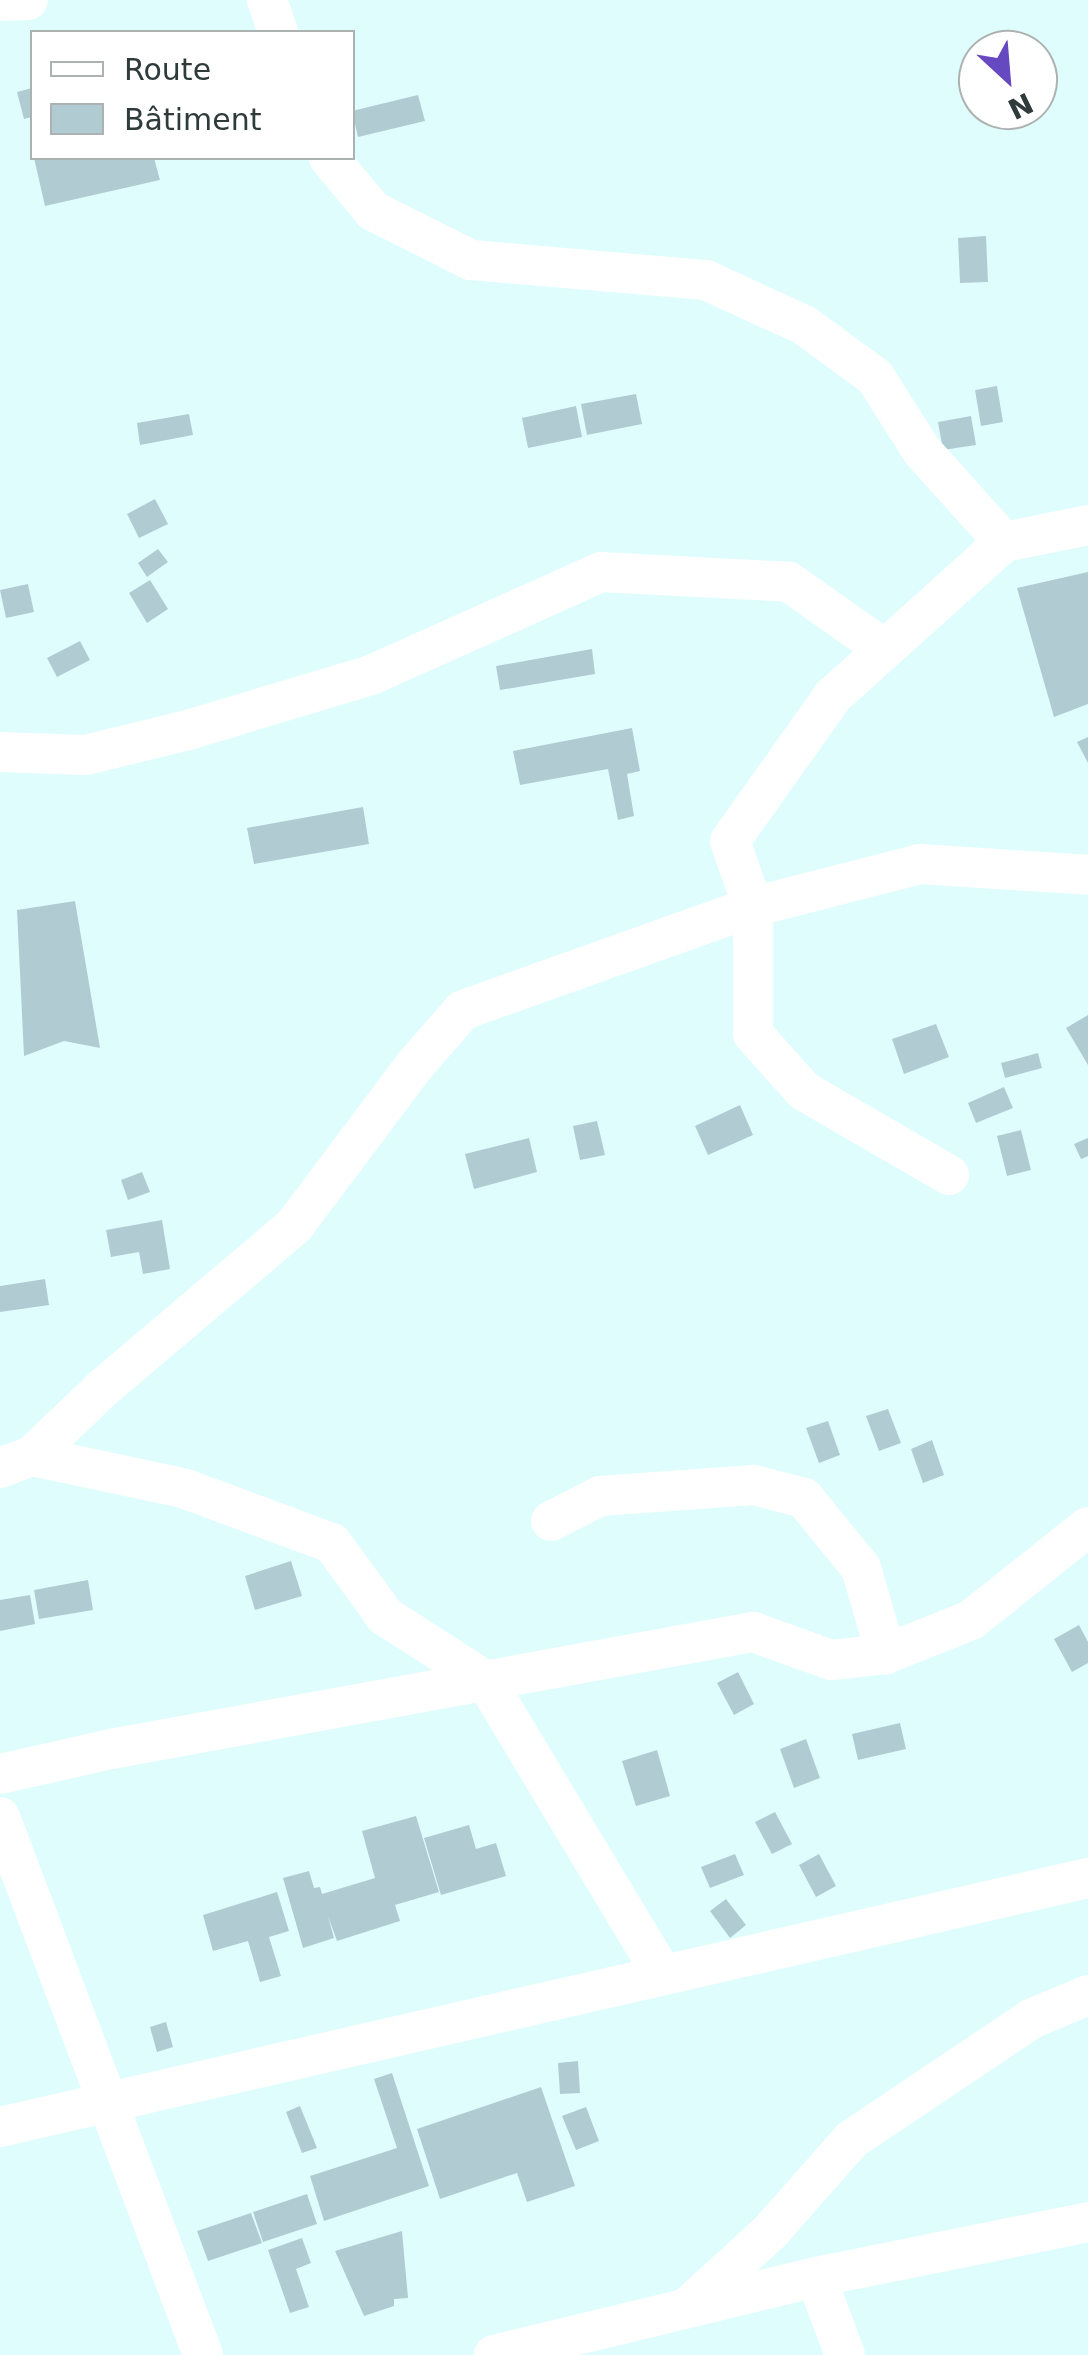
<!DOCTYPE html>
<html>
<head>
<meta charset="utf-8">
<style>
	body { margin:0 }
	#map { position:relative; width:1088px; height:2355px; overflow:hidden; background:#e0fdfe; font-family:"DejaVu Sans",sans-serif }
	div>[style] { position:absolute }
	.building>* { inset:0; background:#b1cbd3 }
	.minor>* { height:40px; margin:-20px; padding:0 20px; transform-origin:20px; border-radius:20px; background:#fff }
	span { translate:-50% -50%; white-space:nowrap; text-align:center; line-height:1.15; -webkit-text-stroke:10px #fff; paint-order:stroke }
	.legend { position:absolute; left:30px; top:30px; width:325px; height:130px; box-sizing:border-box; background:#fff; border:2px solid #acb1b1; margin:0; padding:12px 18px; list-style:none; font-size:30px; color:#2f3b3b }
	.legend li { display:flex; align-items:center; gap:20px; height:50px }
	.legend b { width:50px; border:2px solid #acb1b1 }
	.north { position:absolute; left:958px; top:30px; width:100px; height:100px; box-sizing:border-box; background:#fff; border:2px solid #acb1b1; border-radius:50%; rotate:154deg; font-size:28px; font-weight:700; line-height:40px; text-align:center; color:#2f3b3b }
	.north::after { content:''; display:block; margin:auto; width:35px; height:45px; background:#6648c0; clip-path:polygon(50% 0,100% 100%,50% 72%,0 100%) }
</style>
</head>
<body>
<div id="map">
	<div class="building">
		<div style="clip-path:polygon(32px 88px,32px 117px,24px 119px,17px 92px)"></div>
		<div style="clip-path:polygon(418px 95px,425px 121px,358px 137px,352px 111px)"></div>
		<div style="clip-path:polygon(34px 158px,154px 158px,160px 180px,45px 206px)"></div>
		<div style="clip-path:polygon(986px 236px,988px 282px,960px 283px,958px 238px)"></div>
		<div style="clip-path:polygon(997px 386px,1003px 422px,981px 426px,975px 390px)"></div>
		<div style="clip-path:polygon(636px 394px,642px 424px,587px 435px,581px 404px)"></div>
		<div style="clip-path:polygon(576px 406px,582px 437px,528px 448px,522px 418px)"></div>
		<div style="clip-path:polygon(189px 414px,193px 435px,140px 445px,137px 423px)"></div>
		<div style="clip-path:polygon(971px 416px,976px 445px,943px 450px,938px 422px)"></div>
		<div style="clip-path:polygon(155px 499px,168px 524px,139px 538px,127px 514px)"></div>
		<div style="clip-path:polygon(158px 549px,168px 562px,147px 577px,138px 563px)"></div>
		<div style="clip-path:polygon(1088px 572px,1088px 704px,1054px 717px,1017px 588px)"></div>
		<div style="clip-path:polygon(150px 580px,168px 609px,147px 623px,129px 593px)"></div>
		<div style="clip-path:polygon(28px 584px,34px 612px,6px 618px,0 590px)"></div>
		<div style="clip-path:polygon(80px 641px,90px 660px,57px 677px,47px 658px)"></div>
		<div style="clip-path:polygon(592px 649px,595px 674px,500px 690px,496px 666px)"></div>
		<div style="clip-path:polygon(632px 728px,640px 771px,627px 774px,634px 816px,618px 820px,608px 769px,520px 785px,513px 751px)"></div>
		<div style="clip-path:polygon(1088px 737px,1088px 763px,1077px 742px)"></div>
		<div style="clip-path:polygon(363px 807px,369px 844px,254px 864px,247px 828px)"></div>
		<div style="clip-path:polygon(75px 901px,100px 1048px,64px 1041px,24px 1056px,17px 910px)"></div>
		<div style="clip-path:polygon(1088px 1015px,1088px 1065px,1066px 1028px)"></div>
		<div style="clip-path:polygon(936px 1024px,949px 1057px,904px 1074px,892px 1039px)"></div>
		<div style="clip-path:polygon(1038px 1053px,1042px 1068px,1005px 1078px,1001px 1063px)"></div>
		<div style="clip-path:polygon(1004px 1087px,1013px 1108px,976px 1123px,968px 1103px)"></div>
		<div style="clip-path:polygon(740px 1105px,753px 1135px,708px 1155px,695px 1126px)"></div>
		<div style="clip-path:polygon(597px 1121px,605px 1155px,580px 1160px,573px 1126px)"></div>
		<div style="clip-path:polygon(1021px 1130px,1031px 1170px,1007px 1176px,997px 1136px)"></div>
		<div style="clip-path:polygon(529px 1138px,537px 1172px,474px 1189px,465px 1154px)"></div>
		<div style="clip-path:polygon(1088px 1138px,1088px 1156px,1081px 1159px,1074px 1144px)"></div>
		<div style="clip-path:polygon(142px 1172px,150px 1192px,128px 1200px,121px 1180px)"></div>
		<div style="clip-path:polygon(162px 1220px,170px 1269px,143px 1274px,139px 1252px,111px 1257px,106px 1230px)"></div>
		<div style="clip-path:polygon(45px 1279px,49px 1305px,0 1312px,0 1286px)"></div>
		<div style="clip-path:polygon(888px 1409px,901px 1443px,879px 1451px,866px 1416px)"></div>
		<div style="clip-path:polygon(828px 1421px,840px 1455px,819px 1463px,806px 1428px)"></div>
		<div style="clip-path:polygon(932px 1440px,944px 1475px,923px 1483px,911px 1449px)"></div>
		<div style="clip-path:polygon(291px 1561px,302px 1596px,255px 1610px,245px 1576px)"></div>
		<div style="clip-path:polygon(88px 1580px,93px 1610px,39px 1619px,34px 1590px)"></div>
		<div style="clip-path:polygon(30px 1595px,35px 1624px,0 1631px,0 1600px)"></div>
		<div style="clip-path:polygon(1079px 1625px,1088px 1642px,1088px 1663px,1072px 1672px,1054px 1639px)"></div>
		<div style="clip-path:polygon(738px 1672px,754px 1704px,734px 1715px,717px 1683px)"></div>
		<div style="clip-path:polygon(900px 1723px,906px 1749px,858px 1760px,852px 1734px)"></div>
		<div style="clip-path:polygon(806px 1739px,820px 1778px,794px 1788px,780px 1749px)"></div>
		<div style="clip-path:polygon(657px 1750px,670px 1796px,636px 1806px,622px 1761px)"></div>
		<div style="clip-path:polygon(775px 1812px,792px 1844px,772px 1854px,755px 1822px)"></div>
		<div style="clip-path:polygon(416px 1816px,439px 1892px,395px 1905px,400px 1921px,337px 1941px,328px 1916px,334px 1938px,303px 1948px,283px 1878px,309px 1871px,314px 1888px,320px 1887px,322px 1894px,375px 1878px,362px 1831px)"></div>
		<div style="clip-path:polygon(469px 1825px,476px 1849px,496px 1843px,506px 1876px,441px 1895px,424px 1838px)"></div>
		<div style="clip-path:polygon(735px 1854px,744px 1875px,710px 1888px,701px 1867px)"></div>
		<div style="clip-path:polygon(819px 1854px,836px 1886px,816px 1897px,799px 1865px)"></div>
		<div style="clip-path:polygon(277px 1892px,289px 1931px,269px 1937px,281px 1976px,260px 1982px,248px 1941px,213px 1951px,203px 1915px)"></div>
		<div style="clip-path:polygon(726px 1899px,746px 1925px,730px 1938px,710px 1911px)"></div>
		<div style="clip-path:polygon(166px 2022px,173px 2047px,157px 2052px,150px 2027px)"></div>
		<div style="clip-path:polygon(578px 2061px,580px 2093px,560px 2094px,558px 2063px)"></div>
		<div style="clip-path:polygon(392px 2073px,429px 2186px,324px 2221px,310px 2176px,397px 2148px,374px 2079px)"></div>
		<div style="clip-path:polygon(541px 2087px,575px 2186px,527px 2202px,517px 2173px,440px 2199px,417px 2129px)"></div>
		<div style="clip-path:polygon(300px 2106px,317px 2148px,302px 2153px,286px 2112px)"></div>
		<div style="clip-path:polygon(586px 2107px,599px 2141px,576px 2150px,562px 2116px)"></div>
		<div style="clip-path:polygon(307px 2194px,317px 2224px,263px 2242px,253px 2212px)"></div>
		<div style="clip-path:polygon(251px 2213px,262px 2243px,208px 2261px,197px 2231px)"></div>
		<div style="clip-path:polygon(402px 2231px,408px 2298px,394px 2299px,394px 2306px,364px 2316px,335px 2251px)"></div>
		<div style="clip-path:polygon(302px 2238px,311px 2263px,296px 2269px,309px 2307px,290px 2313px,268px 2250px)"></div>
	</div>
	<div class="minor">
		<div style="left:267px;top:0;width:34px;rotate:71deg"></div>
		<div style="left:0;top:1px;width:28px;rotate:-2deg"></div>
		<div style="left:329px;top:158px;width:69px;rotate:50.3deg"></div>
		<div style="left:373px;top:211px;width:110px;rotate:26.6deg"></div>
		<div style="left:471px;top:260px;width:236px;rotate:4.9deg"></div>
		<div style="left:706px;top:280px;width:108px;rotate:24.7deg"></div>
		<div style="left:804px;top:325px;width:88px;rotate:36.2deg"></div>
		<div style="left:875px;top:377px;width:88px;rotate:57.6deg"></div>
		<div style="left:922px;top:451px;width:122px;rotate:48deg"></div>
		<div style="left:0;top:752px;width:86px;rotate:2deg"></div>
		<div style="left:86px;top:755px;width:105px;rotate:-13.8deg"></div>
		<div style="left:188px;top:730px;width:191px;rotate:-16.7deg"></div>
		<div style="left:371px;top:675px;width:252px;rotate:-24.1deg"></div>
		<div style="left:601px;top:572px;width:188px;rotate:3deg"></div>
		<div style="left:789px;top:582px;width:116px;rotate:35.2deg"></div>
		<div style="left:949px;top:1175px;width:168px;rotate:-149.9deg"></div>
		<div style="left:804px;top:1091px;width:76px;rotate:-131.8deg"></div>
		<div style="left:753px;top:1034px;width:127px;rotate:-90deg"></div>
		<div style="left:753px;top:907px;width:70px;rotate:-109.2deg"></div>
		<div style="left:730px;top:841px;width:178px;rotate:-54.6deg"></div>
		<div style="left:833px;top:696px;width:230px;rotate:-42deg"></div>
		<div style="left:1004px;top:542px;width:86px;rotate:-11.4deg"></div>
		<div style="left:32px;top:1456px;width:154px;rotate:12deg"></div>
		<div style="left:183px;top:1488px;width:159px;rotate:20.3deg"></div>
		<div style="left:332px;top:1543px;width:90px;rotate:54deg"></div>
		<div style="left:385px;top:1616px;width:120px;rotate:32.8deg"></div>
		<div style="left:486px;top:1681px;width:342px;rotate:59deg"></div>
		<div style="left:0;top:1468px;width:34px;rotate:-21deg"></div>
		<div style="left:32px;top:1456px;width:98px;rotate:-43.8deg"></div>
		<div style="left:103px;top:1388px;width:250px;rotate:-40.3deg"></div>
		<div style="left:294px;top:1226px;width:200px;rotate:-53.1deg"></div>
		<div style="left:414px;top:1066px;width:74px;rotate:-48.8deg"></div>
		<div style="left:463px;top:1010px;width:308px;rotate:-19.6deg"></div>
		<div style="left:753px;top:907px;width:172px;rotate:-14.4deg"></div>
		<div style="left:920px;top:864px;width:168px;rotate:3.7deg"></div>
		<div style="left:551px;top:1521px;width:55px;rotate:-27deg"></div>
		<div style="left:600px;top:1496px;width:154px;rotate:-4.1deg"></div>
		<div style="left:754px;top:1485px;width:52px;rotate:14.6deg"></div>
		<div style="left:804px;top:1498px;width:90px;rotate:50.8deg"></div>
		<div style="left:861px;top:1568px;width:90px;rotate:73.8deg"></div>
		<div style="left:0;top:1774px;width:114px;rotate:-12.7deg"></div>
		<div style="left:111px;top:1749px;width:653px;rotate:-10.33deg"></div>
		<div style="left:753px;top:1632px;width:83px;rotate:19.7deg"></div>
		<div style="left:831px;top:1660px;width:55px;rotate:-6.2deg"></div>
		<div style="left:886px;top:1654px;width:92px;rotate:-21.8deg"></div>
		<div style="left:971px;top:1620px;width:149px;rotate:-38.5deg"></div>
		<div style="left:0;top:1817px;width:575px;rotate:69.33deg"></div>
		<div style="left:0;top:2127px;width:1116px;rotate:-12.89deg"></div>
		<div style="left:816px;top:2277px;width:83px;rotate:69.6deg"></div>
		<div style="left:689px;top:2306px;width:110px;rotate:-42.4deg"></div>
		<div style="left:770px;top:2232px;width:123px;rotate:-48.6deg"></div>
		<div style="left:851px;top:2140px;width:217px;rotate:-33.9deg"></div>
		<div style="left:1031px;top:2019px;width:62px;rotate:-22.8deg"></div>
		<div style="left:494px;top:2355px;width:331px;rotate:-13.6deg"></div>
		<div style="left:816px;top:2277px;width:278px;rotate:-11.4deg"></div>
	</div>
	<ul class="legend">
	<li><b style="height:12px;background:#fff"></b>Route</li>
	<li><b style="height:28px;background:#b1cbd3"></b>Bâtiment</li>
	</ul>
	<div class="north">N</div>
</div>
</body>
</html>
